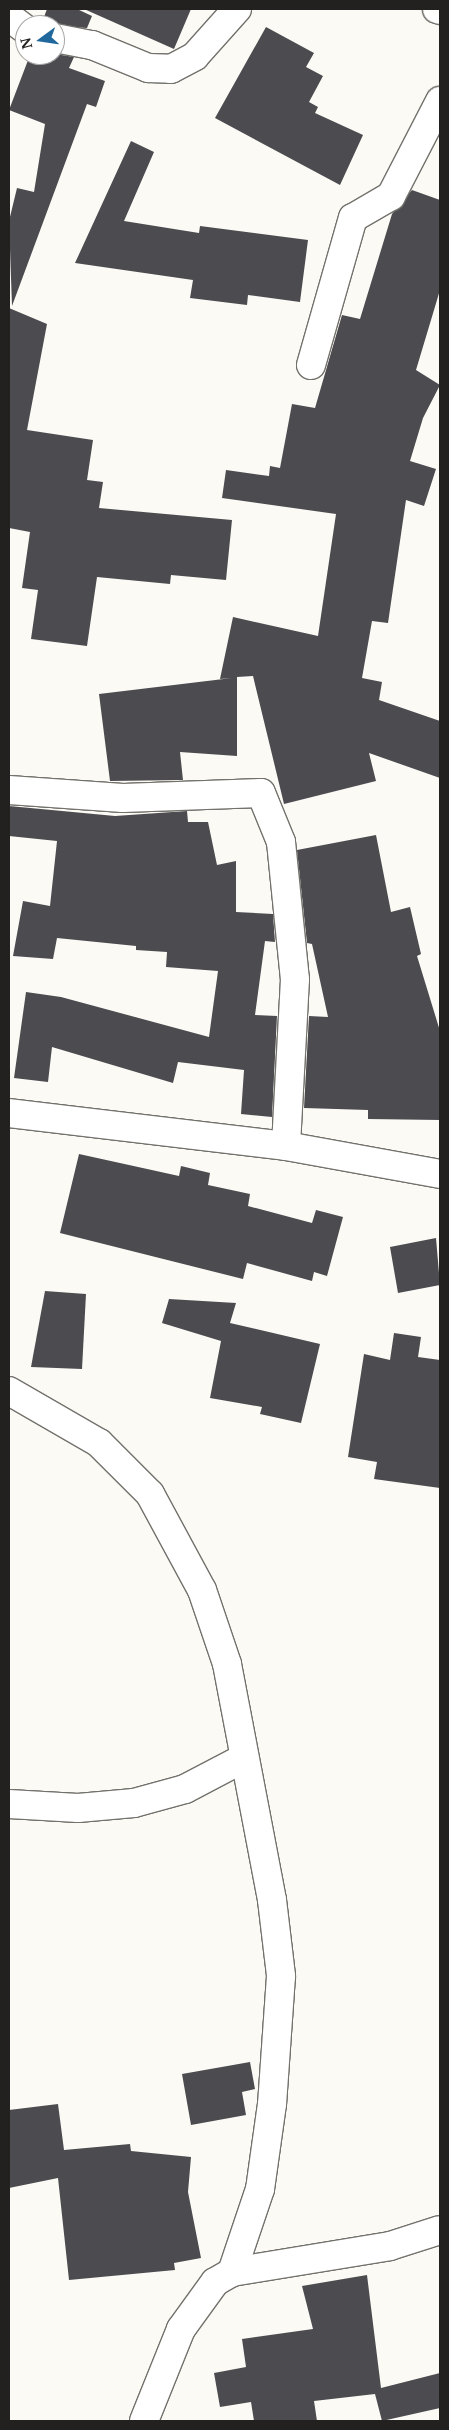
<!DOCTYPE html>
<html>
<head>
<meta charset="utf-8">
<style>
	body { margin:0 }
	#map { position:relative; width:449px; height:2430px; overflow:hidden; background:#fcfaf4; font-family:"Noto Serif",serif }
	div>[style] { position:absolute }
	.building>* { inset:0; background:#4c4b50 }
	.roads { filter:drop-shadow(1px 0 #73716c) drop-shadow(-1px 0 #73716c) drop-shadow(0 1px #73716c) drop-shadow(0 -1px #73716c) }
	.minor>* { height:28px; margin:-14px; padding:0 14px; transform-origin:14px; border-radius:14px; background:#fff }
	span { translate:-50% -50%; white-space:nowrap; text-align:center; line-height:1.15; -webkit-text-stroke:5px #fff; paint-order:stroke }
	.frame { position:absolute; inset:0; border:10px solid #22211f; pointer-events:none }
	.north { position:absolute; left:15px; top:15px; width:50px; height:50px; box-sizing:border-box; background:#fff; border:1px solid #a7a6a5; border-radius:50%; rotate:256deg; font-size:14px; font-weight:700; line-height:20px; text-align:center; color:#22211f }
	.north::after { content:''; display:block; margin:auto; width:18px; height:22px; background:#21699d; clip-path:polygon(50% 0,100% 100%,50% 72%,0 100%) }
</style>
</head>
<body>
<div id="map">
	<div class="building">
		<div style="clip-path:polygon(47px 9px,77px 9px,92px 16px,87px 28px,41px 25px)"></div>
		<div style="clip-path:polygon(84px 9px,191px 9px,174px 49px)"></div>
		<div style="clip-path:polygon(266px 27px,314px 53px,306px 67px,323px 76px,309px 102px,318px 107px,315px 113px,363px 135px,340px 185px,215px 118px)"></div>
		<div style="clip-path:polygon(55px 54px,74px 57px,69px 68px,105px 81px,96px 107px,87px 104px,12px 306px,9px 221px,17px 188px,34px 192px,45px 124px,9px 110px,30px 55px)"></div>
		<div style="clip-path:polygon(131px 141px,154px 152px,124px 221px,199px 233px,200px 226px,308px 240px,300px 302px,248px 295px,247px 305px,190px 298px,193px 280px,75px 263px)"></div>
		<div style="clip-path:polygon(412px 190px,440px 200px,440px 290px,416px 370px,440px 385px,423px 418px,410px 461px,436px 469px,424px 506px,406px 500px,388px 623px,372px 621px,362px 678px,382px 682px,379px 700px,440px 721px,440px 778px,369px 753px,376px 781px,284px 804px,253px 676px,237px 677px,237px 756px,180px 752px,183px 780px,110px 781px,99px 694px,232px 678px,220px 679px,233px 617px,318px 636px,336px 514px,222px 498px,226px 470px,269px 476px,270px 466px,280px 468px,292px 404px,315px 408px,342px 315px,360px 319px,392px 214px)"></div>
		<div style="clip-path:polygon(9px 308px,47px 324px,27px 430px,93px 440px,87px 480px,103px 482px,99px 508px,232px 520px,226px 580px,171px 575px,170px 584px,97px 577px,87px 646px,31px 639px,38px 590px,22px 588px,30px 532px,9px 528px)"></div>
		<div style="clip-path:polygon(9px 806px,115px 816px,187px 811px,188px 822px,208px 822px,217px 865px,236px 861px,236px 912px,273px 914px,275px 942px,265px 941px,255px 1015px,277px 1016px,272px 1117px,241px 1114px,244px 1070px,178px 1062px,173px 1083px,52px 1047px,48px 1082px,14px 1078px,26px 992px,61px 997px,209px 1037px,218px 971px,166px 967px,167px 952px,136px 950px,136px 946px,57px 938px,53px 959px,13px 956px,23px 901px,50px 906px,57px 841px,9px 836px)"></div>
		<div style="clip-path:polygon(376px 835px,391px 912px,410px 907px,421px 954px,417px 956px,440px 1031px,440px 1120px,368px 1119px,368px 1110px,304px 1108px,309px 1016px,328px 1017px,312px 944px,307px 943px,297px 850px)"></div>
		<div style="clip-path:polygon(79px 1154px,179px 1176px,181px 1166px,210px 1173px,208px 1185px,250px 1194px,248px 1206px,312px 1223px,316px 1210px,343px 1217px,327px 1276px,314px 1272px,312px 1281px,247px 1263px,243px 1279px,60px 1233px)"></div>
		<div style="clip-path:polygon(436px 1238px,440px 1285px,398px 1293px,390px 1247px)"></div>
		<div style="clip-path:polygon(45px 1291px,86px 1294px,82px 1369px,31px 1367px)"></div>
		<div style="clip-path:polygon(169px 1299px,236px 1303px,230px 1323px,320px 1344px,301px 1423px,260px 1414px,262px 1407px,210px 1398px,221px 1341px,162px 1323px)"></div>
		<div style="clip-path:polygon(394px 1333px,421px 1337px,418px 1357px,440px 1360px,440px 1488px,374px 1479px,377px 1462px,348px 1457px,364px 1354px,390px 1360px)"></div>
		<div style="clip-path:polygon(250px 2062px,255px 2089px,242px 2092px,246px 2115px,191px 2125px,182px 2074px)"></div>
		<div style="clip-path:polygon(58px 2104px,64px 2150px,130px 2144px,131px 2151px,191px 2157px,188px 2192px,201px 2258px,174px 2263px,175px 2270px,69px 2280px,58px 2178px,9px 2188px,9px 2110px)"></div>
		<div style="clip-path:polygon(367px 2275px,381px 2388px,440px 2373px,440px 2408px,382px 2421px,375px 2394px,314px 2401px,317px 2421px,254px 2421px,251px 2402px,220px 2407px,214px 2373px,246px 2367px,242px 2339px,313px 2329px,302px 2286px)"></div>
	</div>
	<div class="roads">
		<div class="minor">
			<div style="left:437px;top:9px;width:3px;rotate:18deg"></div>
			<div style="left:9px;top:17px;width:20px;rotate:37deg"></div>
			<div style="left:55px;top:38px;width:38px;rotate:11deg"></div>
			<div style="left:92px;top:45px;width:61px;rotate:22.3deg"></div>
			<div style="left:148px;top:68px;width:23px;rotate:2deg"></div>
			<div style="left:171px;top:69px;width:27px;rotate:-28deg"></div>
			<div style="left:195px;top:56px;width:63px;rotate:-48.2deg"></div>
			<div style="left:311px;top:365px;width:153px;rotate:-74.1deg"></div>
			<div style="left:353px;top:218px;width:44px;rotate:-30.1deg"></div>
			<div style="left:391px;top:196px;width:107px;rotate:-62.7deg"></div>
			<div style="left:9px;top:790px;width:114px;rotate:4deg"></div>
			<div style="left:123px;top:798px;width:138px;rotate:-2.1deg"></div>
			<div style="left:261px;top:793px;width:53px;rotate:67.8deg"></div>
			<div style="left:281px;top:842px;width:138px;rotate:84.2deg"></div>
			<div style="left:295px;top:979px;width:167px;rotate:93.1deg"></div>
			<div style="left:9px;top:1113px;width:279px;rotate:6.8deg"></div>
			<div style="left:286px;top:1146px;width:157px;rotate:10.3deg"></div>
			<div style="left:9px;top:1391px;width:104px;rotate:30deg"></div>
			<div style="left:99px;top:1443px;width:72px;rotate:45deg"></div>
			<div style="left:150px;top:1494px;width:109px;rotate:61.6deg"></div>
			<div style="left:202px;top:1590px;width:78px;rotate:71.3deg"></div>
			<div style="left:227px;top:1664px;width:240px;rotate:79.2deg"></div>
			<div style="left:272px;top:1900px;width:77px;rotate:83.2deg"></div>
			<div style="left:281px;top:1976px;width:128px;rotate:94deg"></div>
			<div style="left:272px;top:2104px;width:86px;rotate:98deg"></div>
			<div style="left:260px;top:2189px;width:88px;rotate:108.6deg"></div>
			<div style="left:9px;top:1804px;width:69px;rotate:3.3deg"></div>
			<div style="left:78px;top:1808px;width:56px;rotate:-5.1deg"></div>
			<div style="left:134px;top:1803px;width:53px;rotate:-15.4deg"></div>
			<div style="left:185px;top:1789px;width:67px;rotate:-27.7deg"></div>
			<div style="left:144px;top:2421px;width:99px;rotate:-68.1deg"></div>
			<div style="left:181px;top:2329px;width:58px;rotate:-54.1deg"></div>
			<div style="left:215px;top:2282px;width:20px;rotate:-30deg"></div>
			<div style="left:232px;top:2272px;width:160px;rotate:-9.3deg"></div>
			<div style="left:390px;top:2246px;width:52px;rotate:-17.7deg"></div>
		</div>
	</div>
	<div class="frame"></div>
	<div class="north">N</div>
</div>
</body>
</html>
